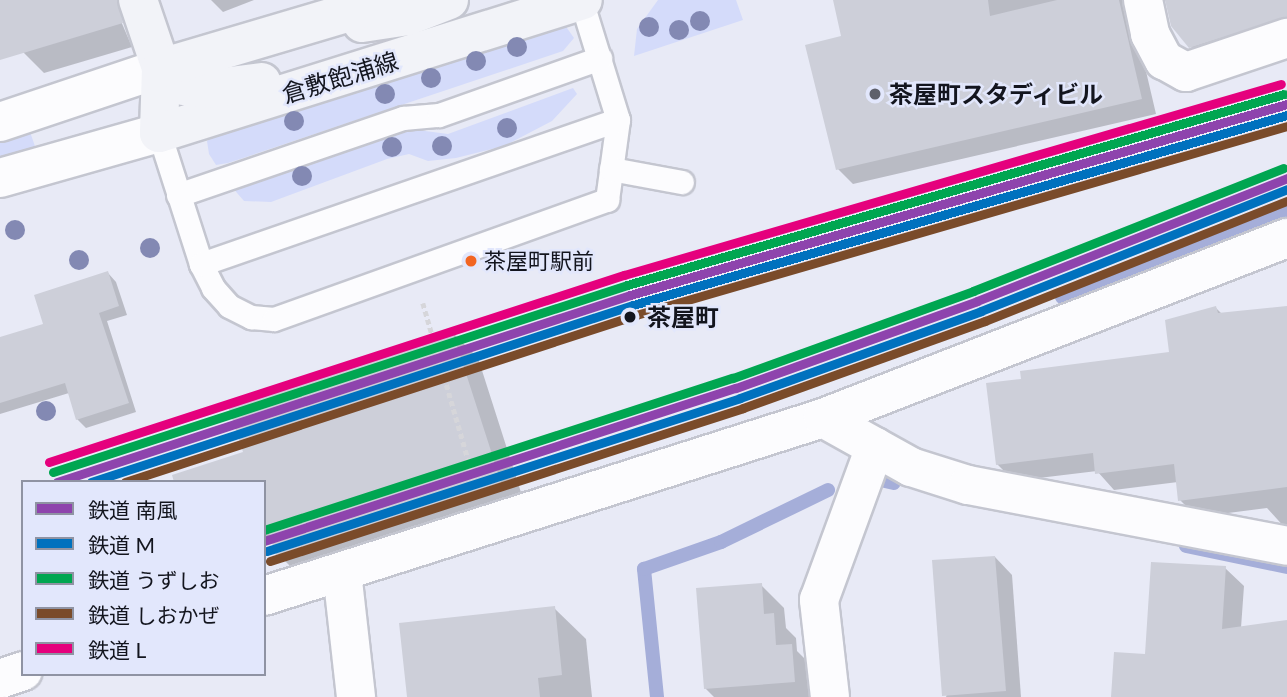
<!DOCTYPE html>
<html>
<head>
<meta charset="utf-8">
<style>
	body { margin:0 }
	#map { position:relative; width:1287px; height:697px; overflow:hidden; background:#e8eaf6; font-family:Lato,"Noto Sans JP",sans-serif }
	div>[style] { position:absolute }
	.green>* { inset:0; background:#d4dbfa }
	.shadow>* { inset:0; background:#0003 }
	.stream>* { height:14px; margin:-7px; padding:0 7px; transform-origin:7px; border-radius:7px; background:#a5aed9 }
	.building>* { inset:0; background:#cdcfd9 }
	.path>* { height:4.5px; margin-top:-2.25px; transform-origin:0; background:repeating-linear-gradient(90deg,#d6d6da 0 5px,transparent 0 8.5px) }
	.roads { filter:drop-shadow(2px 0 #c4c6d0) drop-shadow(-2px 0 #c4c6d0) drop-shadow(0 2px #c4c6d0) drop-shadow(0 -2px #c4c6d0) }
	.service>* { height:23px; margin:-11.5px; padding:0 11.5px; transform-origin:11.5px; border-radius:11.5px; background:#fcfcfe }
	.minor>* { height:38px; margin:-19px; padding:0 19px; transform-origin:19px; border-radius:19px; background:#fcfcfe }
	.tertiary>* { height:38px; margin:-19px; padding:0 19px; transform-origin:19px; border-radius:19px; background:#fcfcfe }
	.primary>* { height:38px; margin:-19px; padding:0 19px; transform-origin:19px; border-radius:19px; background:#f2f3f8 }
	.rail-1>* { height:9px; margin:-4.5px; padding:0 4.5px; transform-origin:4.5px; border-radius:4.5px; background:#8e44ad }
	.rail-2>* { height:9px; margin:-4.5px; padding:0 4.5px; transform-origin:4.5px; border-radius:4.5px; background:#0071be }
	.rail-3>* { height:9px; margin:-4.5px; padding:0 4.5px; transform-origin:4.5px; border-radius:4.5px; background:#00a651 }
	.rail-4>* { height:9px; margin:-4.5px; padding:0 4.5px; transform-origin:4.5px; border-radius:4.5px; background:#7a4b2a }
	.rail-5>* { height:9px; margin:-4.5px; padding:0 4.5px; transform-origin:4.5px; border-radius:4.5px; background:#e5007d }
	.trees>* { width:20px; height:20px; margin:-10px; border-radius:50%; background:#8389b3 }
	.dots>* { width:19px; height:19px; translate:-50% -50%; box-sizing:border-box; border:4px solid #e2e7fc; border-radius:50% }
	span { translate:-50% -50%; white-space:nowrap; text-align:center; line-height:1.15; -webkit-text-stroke:5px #e2e7fc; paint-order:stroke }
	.bus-label { font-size:22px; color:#13151e }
	.left { translate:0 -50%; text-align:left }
	.street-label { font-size:24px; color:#13151e }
	.poi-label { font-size:24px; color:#13151e; font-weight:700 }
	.stop-label { font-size:24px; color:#13151e; font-weight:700 }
	.legend { position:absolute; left:21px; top:480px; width:245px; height:196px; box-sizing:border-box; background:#e2e7fc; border:2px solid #8f93a3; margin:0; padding:9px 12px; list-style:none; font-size:21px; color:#13151e }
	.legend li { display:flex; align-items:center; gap:14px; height:35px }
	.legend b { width:35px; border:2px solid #8f93a3 }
</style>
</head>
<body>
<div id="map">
	<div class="green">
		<div style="clip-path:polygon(658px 0,736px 0,743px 20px,634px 56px,637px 29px)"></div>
		<div style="clip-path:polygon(562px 21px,574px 38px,563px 51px,228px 163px,216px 165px,209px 154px,207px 141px,217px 133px)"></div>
		<div style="clip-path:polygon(573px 88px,577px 94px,552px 121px,504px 146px,456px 158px,428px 161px,409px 154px,387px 159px,271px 202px,244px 201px,231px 186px,391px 132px,410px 129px,448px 134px)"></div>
		<div style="clip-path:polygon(29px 129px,37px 152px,0 162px,0 139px)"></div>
	</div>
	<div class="shadow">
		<div style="clip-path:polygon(3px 0,112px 0,132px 47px,44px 73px,23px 52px)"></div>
		<div style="clip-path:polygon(211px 0,254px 0,223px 12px)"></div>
		<div style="clip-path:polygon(835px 0,1142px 0,1131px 7px,1156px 114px,853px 184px,838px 169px,843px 38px)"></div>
		<div style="clip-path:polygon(1165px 0,1287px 0,1287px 35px,1206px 62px,1191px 47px)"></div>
		<div style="clip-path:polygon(108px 273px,116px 282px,127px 315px,107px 321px,136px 412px,86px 428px,77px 419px,69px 393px,0 414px,0 339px,46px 325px)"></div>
		<div style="clip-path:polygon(1216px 308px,1222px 314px,1287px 308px,1287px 530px,1267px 508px,1197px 517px,1180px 500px,1178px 482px,1114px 490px,1097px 471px,1014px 481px,997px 464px,1171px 354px)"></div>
		<div style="clip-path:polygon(452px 332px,478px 358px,526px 508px,304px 580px,278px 554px,274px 543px,264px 546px,264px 482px,245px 453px)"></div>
		<div style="clip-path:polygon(995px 557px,1012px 575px,1021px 697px,946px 697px)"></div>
		<div style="clip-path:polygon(1225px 568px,1244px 586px,1241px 628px,1287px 622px,1287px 697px,1113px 697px)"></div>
		<div style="clip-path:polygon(761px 585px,784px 608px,786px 628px,796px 638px,797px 651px,814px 668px,816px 697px,714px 697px,705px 688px)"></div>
		<div style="clip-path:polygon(554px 608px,586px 639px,592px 697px,409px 697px)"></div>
	</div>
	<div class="stream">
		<div style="left:1062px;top:297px;width:241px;rotate:-20.7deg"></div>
		<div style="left:885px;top:481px;width:9px;rotate:13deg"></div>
		<div style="left:1186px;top:546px;width:103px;rotate:11.7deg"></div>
		<div style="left:657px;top:697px;width:129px;rotate:-95.8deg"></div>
		<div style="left:644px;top:569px;width:82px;rotate:-19.3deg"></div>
		<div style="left:721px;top:542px;width:119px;rotate:-25.9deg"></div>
	</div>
	<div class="building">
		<div style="clip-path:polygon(0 0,117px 0,123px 23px,0 60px)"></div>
		<div style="clip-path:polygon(833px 0,988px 0,990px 16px,1057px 0,1119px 0,1142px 99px,836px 170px,805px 45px,841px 36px)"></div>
		<div style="clip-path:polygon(1165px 0,1287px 0,1287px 17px,1189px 48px,1171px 26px)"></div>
		<div style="clip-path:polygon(108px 271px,119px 306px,99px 313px,129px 403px,76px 420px,65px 383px,0 403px,0 337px,43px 324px,34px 295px)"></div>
		<div style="clip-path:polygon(1216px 306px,1218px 313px,1287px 306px,1287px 487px,1178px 501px,1174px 464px,1095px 474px,1093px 453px,996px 465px,986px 383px,1021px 379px,1020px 371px,1169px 352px,1165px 320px)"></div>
		<div style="clip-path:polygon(452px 330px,501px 482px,276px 555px,264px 518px,264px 482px,174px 482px,172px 475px,243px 452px,227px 403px)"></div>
		<div style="clip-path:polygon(995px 556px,1006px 691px,942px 696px,932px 560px)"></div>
		<div style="clip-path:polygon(1151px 562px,1226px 566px,1222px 629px,1287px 620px,1287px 697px,1111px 697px,1114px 652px,1145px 654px)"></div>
		<div style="clip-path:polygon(762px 583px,764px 614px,774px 613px,776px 645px,792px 644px,795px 682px,704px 689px,696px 588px)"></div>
		<div style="clip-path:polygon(555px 606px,562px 675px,538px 678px,540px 697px,407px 697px,399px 623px)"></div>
	</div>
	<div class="path">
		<div style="left:423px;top:303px;width:187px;rotate:73.9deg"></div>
	</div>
	<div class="roads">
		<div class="service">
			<div style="left:159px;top:133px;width:138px;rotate:72.2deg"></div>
			<div style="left:201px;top:264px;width:27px;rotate:63deg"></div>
			<div style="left:213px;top:288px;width:24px;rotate:48deg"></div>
			<div style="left:229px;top:306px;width:25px;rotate:27deg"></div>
			<div style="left:251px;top:317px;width:23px;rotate:5deg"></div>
			<div style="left:274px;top:319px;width:354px;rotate:-19.7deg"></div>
			<div style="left:607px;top:200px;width:81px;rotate:-82.2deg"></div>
			<div style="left:618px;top:120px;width:126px;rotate:-107.1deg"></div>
			<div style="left:611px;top:169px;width:72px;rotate:10.4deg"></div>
			<div style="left:178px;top:195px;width:238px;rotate:-18.9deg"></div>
			<div style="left:403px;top:118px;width:36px;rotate:-5deg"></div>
			<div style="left:439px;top:115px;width:171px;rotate:-19.5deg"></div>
			<div style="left:201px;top:264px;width:441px;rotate:-19.1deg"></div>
		</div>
		<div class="minor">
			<div style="left:1143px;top:0;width:35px;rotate:78deg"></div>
			<div style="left:1150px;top:34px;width:30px;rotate:62deg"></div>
			<div style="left:1164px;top:60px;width:25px;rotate:29deg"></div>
			<div style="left:1186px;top:72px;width:107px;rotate:-18.6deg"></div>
			<div style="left:823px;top:418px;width:101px;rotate:29.1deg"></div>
			<div style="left:911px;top:467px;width:60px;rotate:17.5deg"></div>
			<div style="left:968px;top:485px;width:325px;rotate:10.8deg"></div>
			<div style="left:342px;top:572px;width:126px;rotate:83.6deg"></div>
			<div style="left:830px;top:697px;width:98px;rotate:-96.5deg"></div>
			<div style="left:819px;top:600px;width:163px;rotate:-69.9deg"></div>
		</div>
		<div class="tertiary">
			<div style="left:0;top:122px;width:170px;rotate:-18.5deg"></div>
			<div style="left:0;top:178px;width:165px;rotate:-15.8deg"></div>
			<div style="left:264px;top:596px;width:587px;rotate:-17.66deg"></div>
			<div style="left:823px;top:418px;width:498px;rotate:-21.2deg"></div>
			<div style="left:0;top:679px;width:24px;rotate:-19deg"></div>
		</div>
		<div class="primary">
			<div style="left:138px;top:0;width:72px;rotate:71.3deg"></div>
			<div style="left:161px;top:68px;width:65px;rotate:91.8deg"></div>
			<div style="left:159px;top:133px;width:444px;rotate:-17.4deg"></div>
			<div style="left:362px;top:23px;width:47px;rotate:-8.7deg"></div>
			<div style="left:408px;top:16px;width:44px;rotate:-21.3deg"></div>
			<div style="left:161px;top:68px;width:28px;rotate:39deg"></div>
			<div style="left:183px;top:86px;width:24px;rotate:7deg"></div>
			<div style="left:207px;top:89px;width:55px;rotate:-7.3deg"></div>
			<div style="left:161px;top:68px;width:239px;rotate:-16.5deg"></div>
		</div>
	</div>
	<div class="rail-1">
		<div style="left:57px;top:482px;width:603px;rotate:-18.07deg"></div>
		<div style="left:630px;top:295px;width:684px;rotate:-16.21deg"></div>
		<div style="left:264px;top:541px;width:496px;rotate:-18deg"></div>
		<div style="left:736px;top:388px;width:256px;rotate:-19.8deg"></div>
		<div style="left:977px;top:301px;width:334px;rotate:-21.6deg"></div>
	</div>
	<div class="rail-2">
		<div style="left:91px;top:482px;width:570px;rotate:-18.09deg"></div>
		<div style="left:633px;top:305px;width:681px;rotate:-16.2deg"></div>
		<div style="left:267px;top:551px;width:497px;rotate:-17.9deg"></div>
		<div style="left:740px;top:398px;width:256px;rotate:-19.8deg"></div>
		<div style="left:981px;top:311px;width:329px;rotate:-21.7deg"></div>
	</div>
	<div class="rail-3">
		<div style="left:53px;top:472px;width:604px;rotate:-18.04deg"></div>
		<div style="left:627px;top:285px;width:684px;rotate:-16.21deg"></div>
		<div style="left:264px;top:530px;width:493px;rotate:-18deg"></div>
		<div style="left:733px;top:378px;width:255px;rotate:-19.9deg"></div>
		<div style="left:973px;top:291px;width:334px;rotate:-21.6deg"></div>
	</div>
	<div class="rail-4">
		<div style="left:125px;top:482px;width:538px;rotate:-18.1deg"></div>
		<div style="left:636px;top:315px;width:678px;rotate:-16.19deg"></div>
		<div style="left:270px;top:561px;width:497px;rotate:-17.9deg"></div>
		<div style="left:743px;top:408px;width:257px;rotate:-19.8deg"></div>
		<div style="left:985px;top:321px;width:325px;rotate:-21.7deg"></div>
	</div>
	<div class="rail-5">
		<div style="left:49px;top:462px;width:605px;rotate:-18.02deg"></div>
		<div style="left:624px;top:275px;width:684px;rotate:-16.21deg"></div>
	</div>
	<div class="trees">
		<div style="left:700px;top:21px"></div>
		<div style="left:649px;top:27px"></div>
		<div style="left:679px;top:30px"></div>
		<div style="left:517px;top:47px"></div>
		<div style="left:476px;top:61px"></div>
		<div style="left:431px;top:78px"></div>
		<div style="left:385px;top:94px"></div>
		<div style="left:294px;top:121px"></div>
		<div style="left:507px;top:128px"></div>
		<div style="left:442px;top:146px"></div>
		<div style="left:392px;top:147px"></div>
		<div style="left:302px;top:176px"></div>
		<div style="left:15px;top:230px"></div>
		<div style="left:150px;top:248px"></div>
		<div style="left:79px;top:260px"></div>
		<div style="left:46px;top:411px"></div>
	</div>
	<div class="dots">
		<div style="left:875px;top:94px;background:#5e606a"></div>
		<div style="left:471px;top:261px;background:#f26522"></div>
		<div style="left:630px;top:317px;background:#13151e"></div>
	</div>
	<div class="bus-label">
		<span class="left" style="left:484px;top:261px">茶屋町駅前</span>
	</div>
	<div class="street-label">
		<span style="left:340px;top:77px;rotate:-17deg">倉敷飽浦線</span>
	</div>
	<div class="poi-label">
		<span class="left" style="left:889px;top:94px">茶屋町スタディビル</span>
	</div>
	<div class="stop-label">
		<span class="left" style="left:647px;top:317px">茶屋町</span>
	</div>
	<ul class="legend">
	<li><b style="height:9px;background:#8e44ad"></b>鉄道 南風</li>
	<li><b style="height:9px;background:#0071be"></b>鉄道 M</li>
	<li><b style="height:9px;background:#00a651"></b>鉄道 うずしお</li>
	<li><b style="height:9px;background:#7a4b2a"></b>鉄道 しおかぜ</li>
	<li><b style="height:9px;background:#e5007d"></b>鉄道 L</li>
	</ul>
</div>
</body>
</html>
